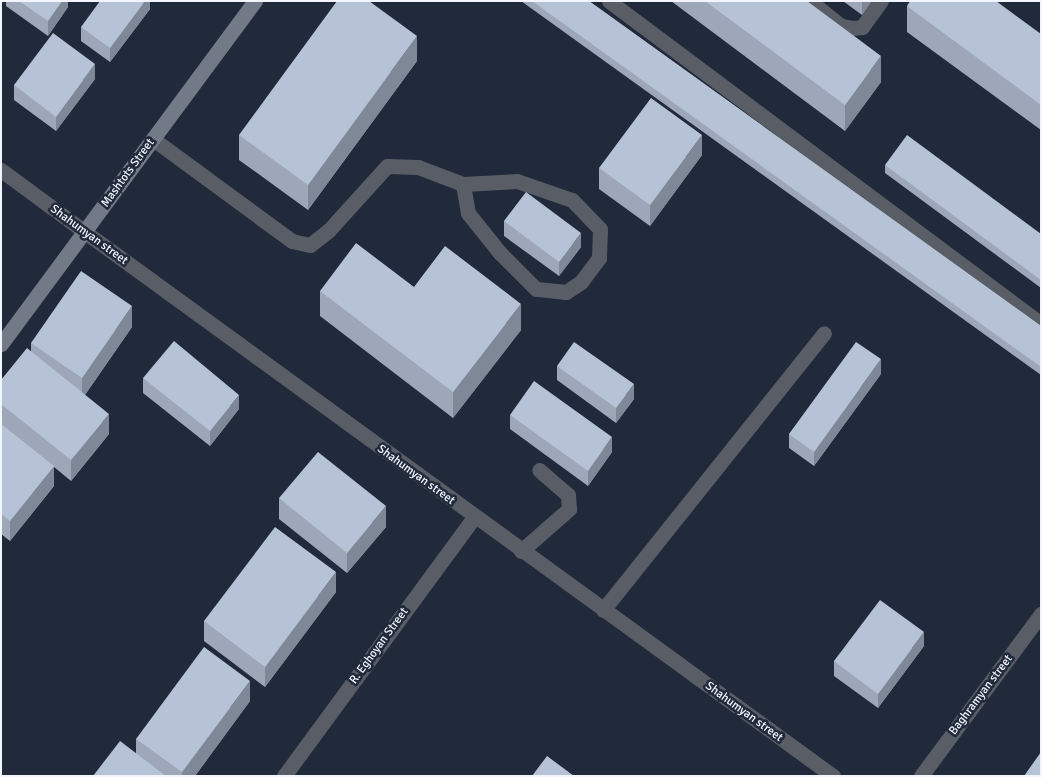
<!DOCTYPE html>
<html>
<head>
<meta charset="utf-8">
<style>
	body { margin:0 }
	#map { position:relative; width:1042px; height:777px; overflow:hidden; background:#212a3a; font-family:Signika,sans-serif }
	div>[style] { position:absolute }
	.service>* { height:15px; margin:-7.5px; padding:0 7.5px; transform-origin:7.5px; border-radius:7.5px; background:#595d65 }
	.minor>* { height:15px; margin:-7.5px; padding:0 7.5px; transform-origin:7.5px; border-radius:7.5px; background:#595d65 }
	.tertiary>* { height:15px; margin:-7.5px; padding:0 7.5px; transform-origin:7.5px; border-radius:7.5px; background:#595d65 }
	.secondary>* { height:15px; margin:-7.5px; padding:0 7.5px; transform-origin:7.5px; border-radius:7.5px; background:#727a87 }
	.wall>* { inset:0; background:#9da7b8 }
	.shaded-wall>* { inset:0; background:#7f8896 }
	.building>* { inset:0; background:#b6c2d6 }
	span { translate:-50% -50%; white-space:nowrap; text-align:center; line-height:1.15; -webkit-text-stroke:5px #212a3a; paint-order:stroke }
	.street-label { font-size:12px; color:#f0f5fe }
	.frame { position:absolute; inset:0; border:2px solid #f0f5fe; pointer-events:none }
</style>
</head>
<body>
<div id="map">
	<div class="service">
		<div style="left:609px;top:1px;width:539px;rotate:36.78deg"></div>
		<div style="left:810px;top:1px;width:40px;rotate:39deg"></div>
		<div style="left:841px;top:26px;width:12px;rotate:9deg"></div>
		<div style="left:853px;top:28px;width:9px;rotate:-6deg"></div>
		<div style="left:862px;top:27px;width:32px;rotate:-54deg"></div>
		<div style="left:153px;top:139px;width:172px;rotate:36.3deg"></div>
		<div style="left:292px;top:241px;width:18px;rotate:13deg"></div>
		<div style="left:310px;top:245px;width:24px;rotate:-38deg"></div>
		<div style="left:329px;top:230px;width:86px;rotate:-47.8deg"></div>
		<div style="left:387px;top:166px;width:31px;rotate:2deg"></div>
		<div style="left:418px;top:167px;width:48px;rotate:20.7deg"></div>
		<div style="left:463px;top:184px;width:54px;rotate:-3.2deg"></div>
		<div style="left:517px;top:181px;width:58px;rotate:19.1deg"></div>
		<div style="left:572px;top:200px;width:40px;rotate:46deg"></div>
		<div style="left:600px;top:229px;width:29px;rotate:92deg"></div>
		<div style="left:599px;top:258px;width:30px;rotate:127deg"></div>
		<div style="left:581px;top:282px;width:18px;rotate:146deg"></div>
		<div style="left:566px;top:292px;width:30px;rotate:-174deg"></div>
		<div style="left:536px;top:289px;width:51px;rotate:-135deg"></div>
		<div style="left:500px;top:253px;width:51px;rotate:-128.7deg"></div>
		<div style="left:468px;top:213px;width:29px;rotate:-100deg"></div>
		<div style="left:521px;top:551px;width:64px;rotate:-41.2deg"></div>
		<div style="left:569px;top:509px;width:14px;rotate:-94deg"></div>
		<div style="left:568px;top:495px;width:38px;rotate:-139deg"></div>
		<div style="left:603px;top:610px;width:354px;rotate:-51.4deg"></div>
	</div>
	<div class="minor">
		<div style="left:85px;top:232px;width:925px;rotate:36.03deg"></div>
		<div style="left:284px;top:776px;width:321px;rotate:-53.7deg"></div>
		<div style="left:921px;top:776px;width:202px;rotate:-53.5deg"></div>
	</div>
	<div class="tertiary">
		<div style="left:1px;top:170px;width:104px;rotate:36.4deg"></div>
	</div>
	<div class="secondary">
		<div style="left:1px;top:344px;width:427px;rotate:-53.5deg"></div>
	</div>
	<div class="wall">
		<div style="clip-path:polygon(6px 1px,68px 1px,68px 7px,48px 36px,6px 6px)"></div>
		<div style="clip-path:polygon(150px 1px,150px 9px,110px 62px,81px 41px,81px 27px)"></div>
		<div style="clip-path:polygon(521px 1px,589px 1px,1041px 326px,1041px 375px)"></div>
		<div style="clip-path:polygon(671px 1px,807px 1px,881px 82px,845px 131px)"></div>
		<div style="clip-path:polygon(843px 1px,872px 1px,862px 15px)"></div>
		<div style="clip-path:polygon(907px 6px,1041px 34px,1041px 130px,907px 32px)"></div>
		<div style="clip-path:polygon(417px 61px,308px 210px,239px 160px,239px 135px)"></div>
		<div style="clip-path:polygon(95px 79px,56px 131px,14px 100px,14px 85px)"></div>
		<div style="clip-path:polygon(702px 155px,650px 226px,599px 189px,599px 168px)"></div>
		<div style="clip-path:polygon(885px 165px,1041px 234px,1041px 288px,885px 173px)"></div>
		<div style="clip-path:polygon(504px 221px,581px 247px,559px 276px,504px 236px)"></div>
		<div style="clip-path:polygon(414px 287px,521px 330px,453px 418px,320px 316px,320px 291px)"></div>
		<div style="clip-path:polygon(132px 327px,85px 395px,109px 434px,71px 481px,54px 467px,54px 486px,10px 541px,1px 534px,1px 380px,31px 351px,31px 343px)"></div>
		<div style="clip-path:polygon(557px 366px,634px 399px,616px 423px,557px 380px)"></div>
		<div style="clip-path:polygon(881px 374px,814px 466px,789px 448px,789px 434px)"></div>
		<div style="clip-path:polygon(143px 378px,239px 409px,210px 446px,143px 393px)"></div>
		<div style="clip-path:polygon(510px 415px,612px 452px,588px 486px,510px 429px)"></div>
		<div style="clip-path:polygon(279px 498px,386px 527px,347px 573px,279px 519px)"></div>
		<div style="clip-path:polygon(336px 592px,265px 687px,204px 641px,204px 621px)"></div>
		<div style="clip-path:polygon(924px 646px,878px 708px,834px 676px,834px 661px)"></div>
		<div style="clip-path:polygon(250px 701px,195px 776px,93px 776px,136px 753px,136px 739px)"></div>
	</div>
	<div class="shaded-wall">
		<div style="clip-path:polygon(62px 1px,68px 1px,68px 7px,48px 36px,48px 21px)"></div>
		<div style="clip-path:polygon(145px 1px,150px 1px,150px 9px,110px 62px,110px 48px)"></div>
		<div style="clip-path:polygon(862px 1px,872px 1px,862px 15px)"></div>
		<div style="clip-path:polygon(417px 36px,417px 61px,308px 210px,308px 185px)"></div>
		<div style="clip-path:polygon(881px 56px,881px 82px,845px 131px,845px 105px)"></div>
		<div style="clip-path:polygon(95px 64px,95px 79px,56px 131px,56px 117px)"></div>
		<div style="clip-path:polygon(702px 135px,702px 155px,650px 226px,650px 205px)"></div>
		<div style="clip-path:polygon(1px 205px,2px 205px,1px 226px)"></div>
		<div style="clip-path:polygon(581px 233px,581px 247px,559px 276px,559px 262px)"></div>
		<div style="clip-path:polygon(521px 304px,521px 330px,453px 418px,453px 392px)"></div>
		<div style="clip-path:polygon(132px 306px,132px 327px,82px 399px,82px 378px)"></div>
		<div style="clip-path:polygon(881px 359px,881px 374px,814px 466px,814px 452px)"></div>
		<div style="clip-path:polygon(634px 384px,634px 399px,616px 423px,616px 408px)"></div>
		<div style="clip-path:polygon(239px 395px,239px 409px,210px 446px,210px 431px)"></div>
		<div style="clip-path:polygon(109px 414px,109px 434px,71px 481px,71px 460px)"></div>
		<div style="clip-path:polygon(612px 437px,612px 452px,588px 486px,588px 471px)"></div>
		<div style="clip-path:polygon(54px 466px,54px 486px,10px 541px,10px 521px)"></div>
		<div style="clip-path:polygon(386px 506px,386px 527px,347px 573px,347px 553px)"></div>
		<div style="clip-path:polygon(336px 572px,336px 592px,265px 687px,265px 667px)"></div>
		<div style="clip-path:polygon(924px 632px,924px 646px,878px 708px,878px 694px)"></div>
		<div style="clip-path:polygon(250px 681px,250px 701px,195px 776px,182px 776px,182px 772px)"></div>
	</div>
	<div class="building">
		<div style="clip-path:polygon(19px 1px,62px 1px,48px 21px)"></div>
		<div style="clip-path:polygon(100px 1px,145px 1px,110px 48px,81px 27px)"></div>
		<div style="clip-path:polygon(337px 1px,369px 1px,417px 36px,308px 185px,239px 135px)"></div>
		<div style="clip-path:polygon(532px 1px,589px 1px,1041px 326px,1041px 367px)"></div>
		<div style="clip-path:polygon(705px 1px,807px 1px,881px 56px,845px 105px)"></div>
		<div style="clip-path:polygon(910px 1px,996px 1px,1041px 34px,1041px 105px,907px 6px)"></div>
		<div style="clip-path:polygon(53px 33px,95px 64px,56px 117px,14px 85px)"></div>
		<div style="clip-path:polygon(651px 98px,702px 135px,650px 205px,599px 168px)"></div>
		<div style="clip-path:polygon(907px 135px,1041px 234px,1041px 280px,885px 165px)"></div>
		<div style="clip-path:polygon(526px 192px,581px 233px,559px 262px,504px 221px)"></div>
		<div style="clip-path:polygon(356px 243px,414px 287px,445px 246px,521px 304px,453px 392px,320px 291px)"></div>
		<div style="clip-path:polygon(81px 271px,132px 306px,82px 378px,31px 343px)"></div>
		<div style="clip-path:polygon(174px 341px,239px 395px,210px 431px,143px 378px)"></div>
		<div style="clip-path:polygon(574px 342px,634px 384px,616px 408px,557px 366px)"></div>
		<div style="clip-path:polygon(856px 342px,881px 359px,814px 452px,789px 434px)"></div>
		<div style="clip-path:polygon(27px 348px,109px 414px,71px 460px,1px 404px,1px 380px)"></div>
		<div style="clip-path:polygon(534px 381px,612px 437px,588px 471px,510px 415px)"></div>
		<div style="clip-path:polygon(1px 424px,54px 466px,10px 521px,1px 514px)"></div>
		<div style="clip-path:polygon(318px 452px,386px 506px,347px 553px,279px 498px)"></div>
		<div style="clip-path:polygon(275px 527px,336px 572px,265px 667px,204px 621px)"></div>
		<div style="clip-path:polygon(880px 600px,924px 632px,878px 694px,834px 661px)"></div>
		<div style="clip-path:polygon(204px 647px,250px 681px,182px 772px,136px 739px)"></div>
		<div style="clip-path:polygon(120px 741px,166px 776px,93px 776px)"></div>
		<div style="clip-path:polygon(1041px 752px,1041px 776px,1024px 776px)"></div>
		<div style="clip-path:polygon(547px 756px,574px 776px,532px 776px)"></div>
	</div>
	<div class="street-label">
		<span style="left:128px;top:173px;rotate:-54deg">Mashtots Street</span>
		<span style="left:89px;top:235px;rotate:36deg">Shahumyan street</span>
		<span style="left:416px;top:475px;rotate:36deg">Shahumyan street</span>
		<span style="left:379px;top:646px;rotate:-54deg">R. Eghoyan Street</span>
		<span style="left:981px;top:695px;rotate:-53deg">Baghramyan street</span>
		<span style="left:744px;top:712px;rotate:36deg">Shahumyan street</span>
	</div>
	<div class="frame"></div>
</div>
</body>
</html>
